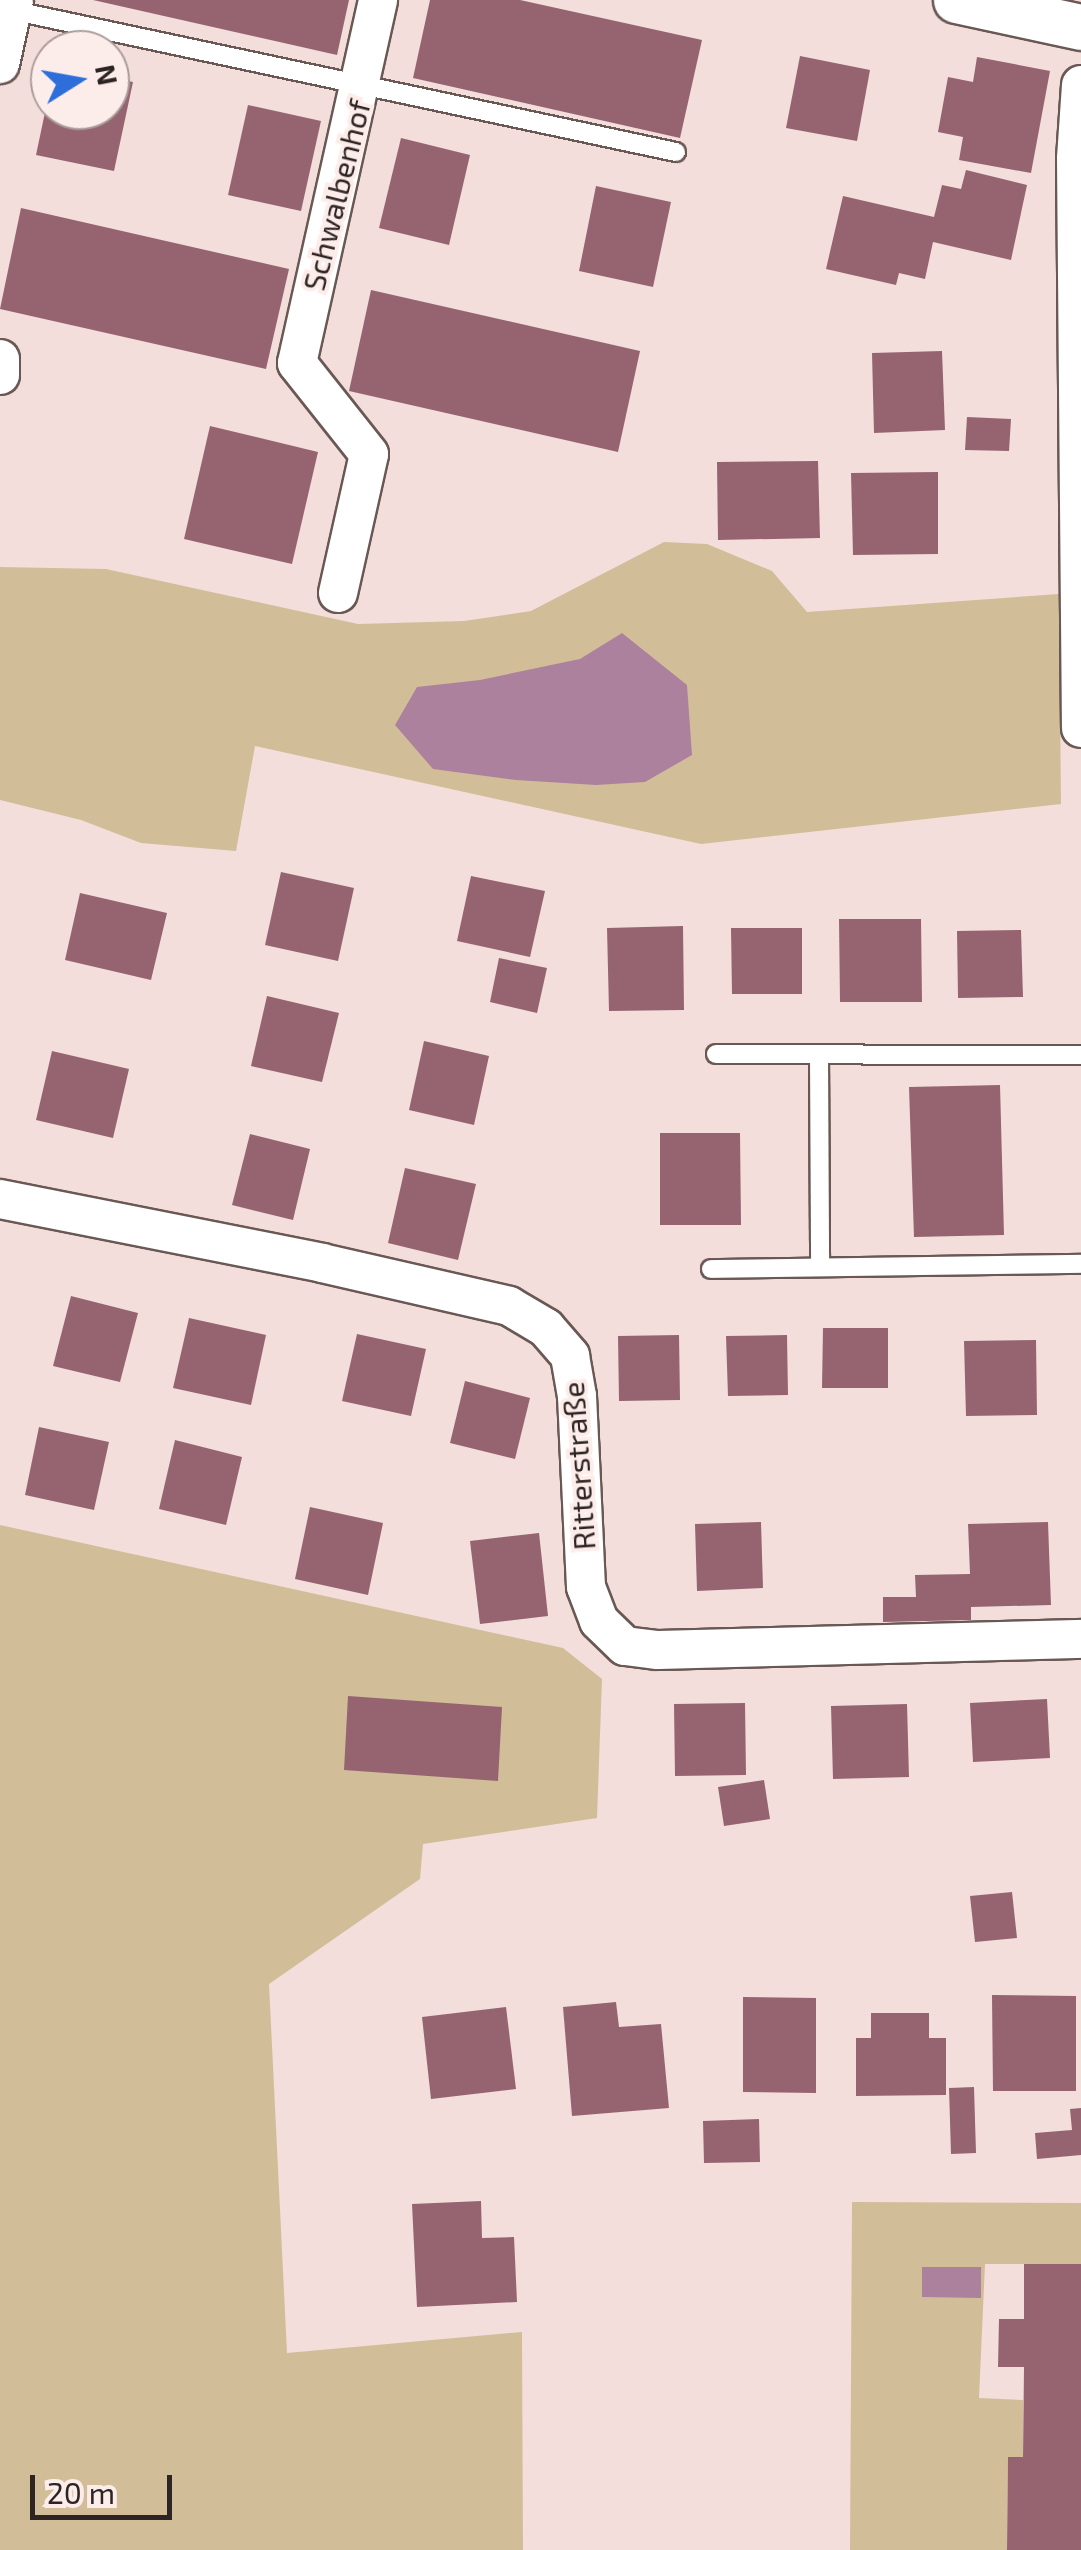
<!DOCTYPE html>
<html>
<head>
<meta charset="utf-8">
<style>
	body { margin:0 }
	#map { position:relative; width:1081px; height:2550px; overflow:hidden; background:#f3dedb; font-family:"Exo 2",sans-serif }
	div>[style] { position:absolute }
	.green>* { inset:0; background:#d2bd99 }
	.water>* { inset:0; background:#ac819e }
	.building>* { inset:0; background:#966470 }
	.roads { filter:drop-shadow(2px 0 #695854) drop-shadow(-2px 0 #695854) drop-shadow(0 2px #695854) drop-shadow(0 -2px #695854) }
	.service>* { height:18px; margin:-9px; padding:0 9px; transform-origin:9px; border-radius:9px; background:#fff }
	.minor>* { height:38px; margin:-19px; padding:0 19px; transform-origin:19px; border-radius:19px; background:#fff }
	.tertiary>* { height:45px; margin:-22.5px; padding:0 22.5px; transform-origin:22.5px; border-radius:22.5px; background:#fff }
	span { translate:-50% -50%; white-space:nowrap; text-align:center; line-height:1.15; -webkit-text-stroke:8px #fdedea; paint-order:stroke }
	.street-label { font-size:30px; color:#2d2524 }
	.north { position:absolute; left:30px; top:30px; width:100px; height:100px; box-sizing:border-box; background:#fdedea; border:2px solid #aa9d9b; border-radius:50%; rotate:79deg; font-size:28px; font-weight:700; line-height:40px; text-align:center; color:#2d2524 }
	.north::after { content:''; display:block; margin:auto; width:35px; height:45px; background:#2d6edb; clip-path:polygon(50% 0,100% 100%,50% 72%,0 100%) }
	.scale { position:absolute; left:30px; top:2475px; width:142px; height:45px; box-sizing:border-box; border:5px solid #2d2524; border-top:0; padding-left:12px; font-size:30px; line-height:35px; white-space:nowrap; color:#2d2524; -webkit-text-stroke:8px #fdedea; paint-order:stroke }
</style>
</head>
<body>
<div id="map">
	<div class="green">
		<div style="clip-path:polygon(664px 542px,707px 544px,772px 571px,807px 612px,1059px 594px,1061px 804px,701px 844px,255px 746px,236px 851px,141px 843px,81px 820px,0 800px,0 567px,106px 569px,358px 624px,464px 621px,531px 611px)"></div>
		<div style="clip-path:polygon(0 1525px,563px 1648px,602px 1679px,597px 1818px,423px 1844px,420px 1879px,269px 1984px,287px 2353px,522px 2332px,523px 2550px,0 2550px)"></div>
		<div style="clip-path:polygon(852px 2202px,1081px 2203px,1081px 2264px,985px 2264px,979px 2398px,1023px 2400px,1023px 2457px,1008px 2457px,1007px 2550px,850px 2550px)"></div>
	</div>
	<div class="water">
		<div style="clip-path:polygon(622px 633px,687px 685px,692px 755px,645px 782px,596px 785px,516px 780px,433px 769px,395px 725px,417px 687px,480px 680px,580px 659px)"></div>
		<div style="clip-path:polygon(922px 2267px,981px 2267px,981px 2298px,922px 2297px)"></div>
	</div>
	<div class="building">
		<div style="clip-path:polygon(93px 0,349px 0,337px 55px)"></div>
		<div style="clip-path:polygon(430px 0,520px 0,702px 40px,680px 138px,413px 78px)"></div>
		<div style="clip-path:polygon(800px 56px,870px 70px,857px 141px,786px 128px)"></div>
		<div style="clip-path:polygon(977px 57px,1050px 71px,1031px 173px,959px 160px,963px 137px,938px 132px,948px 77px,973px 82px)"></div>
		<div style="clip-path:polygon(110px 77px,133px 82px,114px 171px,36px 155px,48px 98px,50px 110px,110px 110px)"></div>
		<div style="clip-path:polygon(248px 105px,321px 121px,301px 211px,228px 195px)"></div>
		<div style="clip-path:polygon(401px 138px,470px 155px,449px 245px,379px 228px)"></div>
		<div style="clip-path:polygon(966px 170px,1027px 185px,1011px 260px,933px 242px,925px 279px,899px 273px,896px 285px,826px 269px,843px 196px,934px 217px,942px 185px,961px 189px)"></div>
		<div style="clip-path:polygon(596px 186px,671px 202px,653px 287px,579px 271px)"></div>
		<div style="clip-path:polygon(21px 208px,289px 269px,266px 369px,0 309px)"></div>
		<div style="clip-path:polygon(371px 290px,640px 351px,618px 452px,349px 391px)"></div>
		<div style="clip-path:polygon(942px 351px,945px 430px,874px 433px,872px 353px)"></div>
		<div style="clip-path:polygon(967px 417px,1011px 419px,1009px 451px,965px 450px)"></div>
		<div style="clip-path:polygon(210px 426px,318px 452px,292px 564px,184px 539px)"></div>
		<div style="clip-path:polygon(818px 461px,820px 538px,718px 540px,717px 462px)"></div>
		<div style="clip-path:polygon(938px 472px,938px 554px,853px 555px,851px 473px)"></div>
		<div style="clip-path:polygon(281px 872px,354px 888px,338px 961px,265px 945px)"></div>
		<div style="clip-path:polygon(471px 876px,545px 891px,530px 957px,457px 941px)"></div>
		<div style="clip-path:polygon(80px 893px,167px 913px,151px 980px,65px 960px)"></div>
		<div style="clip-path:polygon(839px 919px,921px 919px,922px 1002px,840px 1002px)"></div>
		<div style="clip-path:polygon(683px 926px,684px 1010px,609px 1011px,607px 928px)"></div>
		<div style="clip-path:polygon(731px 928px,802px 928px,802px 994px,732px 994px)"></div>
		<div style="clip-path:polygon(1021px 930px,1023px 997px,958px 998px,957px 931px)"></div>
		<div style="clip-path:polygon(499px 958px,547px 968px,537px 1013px,490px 1002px)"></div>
		<div style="clip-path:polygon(267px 996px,339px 1013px,322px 1082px,251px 1066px)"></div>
		<div style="clip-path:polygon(424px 1041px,489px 1056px,474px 1125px,409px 1110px)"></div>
		<div style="clip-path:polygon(52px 1051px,129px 1069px,113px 1138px,36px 1120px)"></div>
		<div style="clip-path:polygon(1000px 1085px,1004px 1235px,914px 1237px,909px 1087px)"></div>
		<div style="clip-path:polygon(660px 1133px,740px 1133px,741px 1225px,660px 1225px)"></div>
		<div style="clip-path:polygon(250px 1134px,310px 1149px,293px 1220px,232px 1205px)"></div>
		<div style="clip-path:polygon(405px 1168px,476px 1184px,458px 1260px,388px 1243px)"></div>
		<div style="clip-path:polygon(71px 1296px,138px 1313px,120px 1382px,53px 1366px)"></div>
		<div style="clip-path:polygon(189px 1318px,266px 1335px,251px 1405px,173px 1388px)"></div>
		<div style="clip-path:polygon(823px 1328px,888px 1328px,888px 1388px,822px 1388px)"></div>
		<div style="clip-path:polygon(357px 1334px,426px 1349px,411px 1416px,342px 1401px)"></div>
		<div style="clip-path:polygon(679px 1335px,680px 1400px,619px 1401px,618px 1336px)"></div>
		<div style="clip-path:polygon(787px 1335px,788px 1395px,728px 1396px,726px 1336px)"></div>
		<div style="clip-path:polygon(1036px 1340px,1037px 1415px,966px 1416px,964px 1341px)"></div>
		<div style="clip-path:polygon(465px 1381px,530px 1398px,515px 1459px,450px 1443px)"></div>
		<div style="clip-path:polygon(39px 1427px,109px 1442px,94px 1510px,25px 1495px)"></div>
		<div style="clip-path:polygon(175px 1440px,242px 1457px,226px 1525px,159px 1509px)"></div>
		<div style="clip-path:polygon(310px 1507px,383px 1523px,368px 1595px,295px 1579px)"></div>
		<div style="clip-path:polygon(761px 1522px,763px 1588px,697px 1591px,695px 1524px)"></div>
		<div style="clip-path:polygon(1048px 1522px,1051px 1605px,971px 1607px,971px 1620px,883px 1622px,883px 1597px,916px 1597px,915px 1575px,970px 1574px,968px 1524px)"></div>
		<div style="clip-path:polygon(539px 1533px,548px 1616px,480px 1624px,470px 1541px)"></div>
		<div style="clip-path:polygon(348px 1696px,502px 1707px,498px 1781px,344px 1770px)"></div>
		<div style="clip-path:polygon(1047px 1699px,1050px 1758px,973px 1762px,970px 1703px)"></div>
		<div style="clip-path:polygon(745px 1703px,746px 1775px,675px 1776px,674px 1704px)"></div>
		<div style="clip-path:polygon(907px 1704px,909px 1777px,833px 1779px,831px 1706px)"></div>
		<div style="clip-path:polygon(764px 1780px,770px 1819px,724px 1826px,718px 1787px)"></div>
		<div style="clip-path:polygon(1012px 1892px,1017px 1938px,975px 1942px,970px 1896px)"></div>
		<div style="clip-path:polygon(992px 1995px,1076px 1996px,1076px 2091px,993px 2091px)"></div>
		<div style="clip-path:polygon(743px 1997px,816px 1998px,816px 2093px,743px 2092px)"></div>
		<div style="clip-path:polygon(616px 2002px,619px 2027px,661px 2024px,669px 2108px,572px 2116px,563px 2007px)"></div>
		<div style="clip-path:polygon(506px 2007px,516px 2089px,431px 2099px,422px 2017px)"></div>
		<div style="clip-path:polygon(871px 2013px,929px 2013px,929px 2038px,946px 2038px,946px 2095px,856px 2096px,856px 2038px,871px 2038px)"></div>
		<div style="clip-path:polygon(974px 2087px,976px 2153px,951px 2154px,949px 2088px)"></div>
		<div style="clip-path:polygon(1081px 2108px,1081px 2155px,1037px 2159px,1035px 2133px,1072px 2130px,1070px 2109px)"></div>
		<div style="clip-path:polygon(759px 2119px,760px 2162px,704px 2163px,703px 2121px)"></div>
		<div style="clip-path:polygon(481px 2201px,482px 2238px,514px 2237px,517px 2302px,417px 2307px,412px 2204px)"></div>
		<div style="clip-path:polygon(1024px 2264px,1081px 2264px,1081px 2550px,1007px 2550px,1008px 2457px,1023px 2457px,1024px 2367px,998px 2367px,999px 2319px,1024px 2319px)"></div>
	</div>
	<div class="roads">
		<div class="service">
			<div style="left:6px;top:9px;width:685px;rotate:12.05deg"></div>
			<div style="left:716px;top:1054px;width:365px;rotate:0.2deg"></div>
			<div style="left:819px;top:1055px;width:212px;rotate:89.7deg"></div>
			<div style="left:711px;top:1269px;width:370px;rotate:-0.8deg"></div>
		</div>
		<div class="minor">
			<div style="left:0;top:64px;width:66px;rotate:-77.7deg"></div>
			<div style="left:1081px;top:85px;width:74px;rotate:93.9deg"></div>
			<div style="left:1076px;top:159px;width:569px;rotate:89.5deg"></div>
			<div style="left:0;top:359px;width:16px;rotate:90deg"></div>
			<div style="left:338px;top:593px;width:142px;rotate:-77.4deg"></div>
			<div style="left:369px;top:454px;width:116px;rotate:-128.4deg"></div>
			<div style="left:297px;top:363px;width:372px;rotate:-77.4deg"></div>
			<div style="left:0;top:1199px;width:328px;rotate:11.2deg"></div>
			<div style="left:322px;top:1263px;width:192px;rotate:12.9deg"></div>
			<div style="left:509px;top:1306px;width:43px;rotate:30.7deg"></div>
			<div style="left:546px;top:1328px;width:37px;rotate:49deg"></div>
			<div style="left:570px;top:1356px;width:41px;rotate:80.1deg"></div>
			<div style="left:577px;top:1396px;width:191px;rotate:87.3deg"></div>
			<div style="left:586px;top:1587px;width:36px;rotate:69deg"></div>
			<div style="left:599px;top:1621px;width:36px;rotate:44deg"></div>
			<div style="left:625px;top:1646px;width:33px;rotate:7deg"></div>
			<div style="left:658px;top:1650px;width:423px;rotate:-1.5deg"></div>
		</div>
		<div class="tertiary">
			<div style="left:956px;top:0;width:128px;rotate:12.2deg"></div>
		</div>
	</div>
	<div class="street-label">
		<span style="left:336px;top:195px;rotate:-76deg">Schwalbenhof</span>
		<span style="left:578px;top:1466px;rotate:-94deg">Ritterstraße</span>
	</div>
	<div class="north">N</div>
	<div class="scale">20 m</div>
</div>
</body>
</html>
